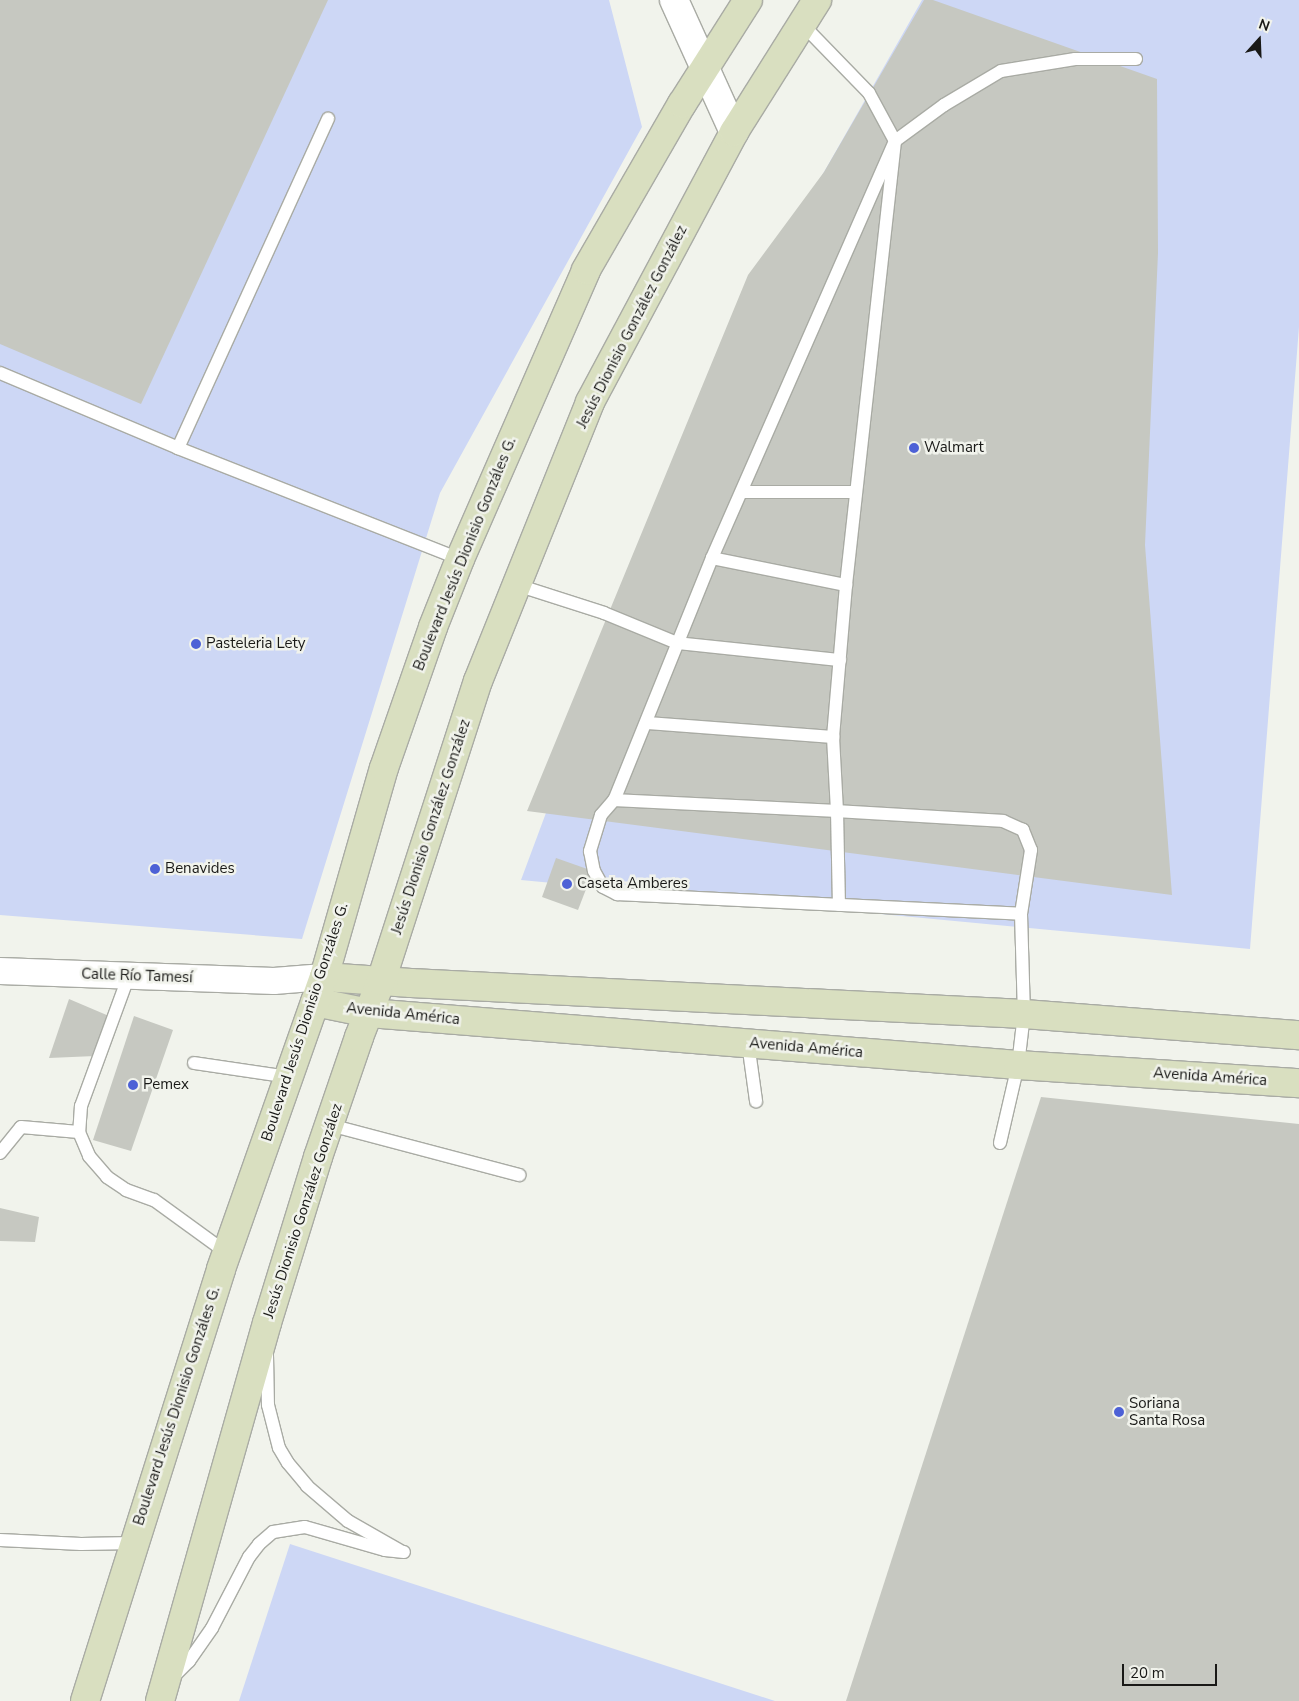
<!DOCTYPE html>
<html>
<head>
<meta charset="utf-8">
<style>
	body { margin:0 }
	#map { position:relative; width:1299px; height:1701px; overflow:hidden; background:#f1f3ec; font-family:"Nunito Sans",sans-serif }
	div>[style] { position:absolute }
	.green>* { inset:0; background:#cdd7f5 }
	.building>* { inset:0; background:#c6c8c1 }
	.roads { filter:drop-shadow(1px 0 #a9aba4) drop-shadow(-1px 0 #a9aba4) drop-shadow(0 1px #a9aba4) drop-shadow(0 -1px #a9aba4) }
	.service>* { height:12px; margin:-6px; padding:0 6px; transform-origin:6px; border-radius:6px; background:#fff }
	.minor>* { height:26px; margin:-13px; padding:0 13px; transform-origin:13px; border-radius:13px; background:#fff }
	.tertiary>* { height:28px; margin:-14px; padding:0 14px; transform-origin:14px; border-radius:14px; background:#fff }
	.secondary>* { height:28px; margin:-14px; padding:0 14px; transform-origin:14px; border-radius:14px; background:#d9dfc0 }
	.dots>* { width:14px; height:14px; translate:-50% -50%; box-sizing:border-box; border:2px solid #f1f3ec; border-radius:50% }
	span { translate:-50% -50%; white-space:nowrap; text-align:center; line-height:1.15; -webkit-text-stroke:5px #f1f3ec; paint-order:stroke }
	.street-label { font-size:15px; color:#191917 }
	.poi-label { font-size:15px; color:#191917 }
	.left { translate:0 -50%; text-align:left }
	.north { position:absolute; left:1234px; top:15px; width:50px; height:50px; -webkit-text-stroke:4px #f1f3ec; paint-order:stroke; rotate:20deg; font-size:14px; font-weight:700; line-height:20px; text-align:center; color:#191917 }
	.north::after { content:''; display:block; margin:auto; width:18px; height:22px; background:#191917; clip-path:polygon(50% 0,100% 100%,50% 72%,0 100%) }
	.scale { position:absolute; left:1122px; top:1664px; width:95px; height:22px; box-sizing:border-box; border:2px solid #191917; border-top:0; padding-left:6px; font-size:15px; line-height:18px; white-space:nowrap; color:#191917; -webkit-text-stroke:4px #f1f3ec; paint-order:stroke }
</style>
</head>
<body>
<div id="map">
	<div class="green">
		<div style="clip-path:polygon(0 0,609px 0,642px 127px,440px 493px,302px 939px,0 915px)"></div>
		<div style="clip-path:polygon(922px 0,1299px 0,1299px 327px,1250px 949px,521px 880px,718px 351px,824px 172px)"></div>
		<div style="clip-path:polygon(290px 1544px,775px 1701px,239px 1701px)"></div>
	</div>
	<div class="building">
		<div style="clip-path:polygon(0 0,328px 0,141px 404px,0 344px)"></div>
		<div style="clip-path:polygon(924px 0,933px 0,1157px 79px,1158px 253px,1145px 545px,1172px 895px,527px 811px,748px 275px,824px 172px)"></div>
		<div style="clip-path:polygon(556px 858px,593px 871px,578px 910px,542px 897px)"></div>
		<div style="clip-path:polygon(69px 999px,109px 1016px,95px 1056px,49px 1058px)"></div>
		<div style="clip-path:polygon(134px 1016px,173px 1030px,131px 1151px,93px 1140px)"></div>
		<div style="clip-path:polygon(1041px 1097px,1299px 1124px,1299px 1701px,846px 1701px)"></div>
		<div style="clip-path:polygon(0 1208px,39px 1217px,35px 1242px,0 1241px)"></div>
	</div>
	<div class="roads">
		<div class="service">
			<div style="left:802px;top:24px;width:96px;rotate:45.8deg"></div>
			<div style="left:869px;top:93px;width:55px;rotate:61.6deg"></div>
			<div style="left:895px;top:141px;width:455px;rotate:113.7deg"></div>
			<div style="left:712px;top:558px;width:261px;rotate:112deg"></div>
			<div style="left:614px;top:800px;width:20px;rotate:131deg"></div>
			<div style="left:601px;top:815px;width:38px;rotate:107deg"></div>
			<div style="left:590px;top:851px;width:20px;rotate:79deg"></div>
			<div style="left:594px;top:871px;width:18px;rotate:61deg"></div>
			<div style="left:603px;top:887px;width:16px;rotate:27deg"></div>
			<div style="left:617px;top:894px;width:404px;rotate:2.8deg"></div>
			<div style="left:1021px;top:914px;width:100px;rotate:88.3deg"></div>
			<div style="left:1024px;top:1014px;width:51px;rotate:96.7deg"></div>
			<div style="left:1018px;top:1065px;width:80px;rotate:103deg"></div>
			<div style="left:0;top:373px;width:193px;rotate:22.8deg"></div>
			<div style="left:178px;top:448px;width:303px;rotate:21.5deg"></div>
			<div style="left:178px;top:448px;width:362px;rotate:-65.5deg"></div>
			<div style="left:743px;top:492px;width:113px"></div>
			<div style="left:712px;top:558px;width:137px;rotate:11.4deg"></div>
			<div style="left:517px;top:585px;width:91px;rotate:17.8deg"></div>
			<div style="left:604px;top:613px;width:79px;rotate:22.3deg"></div>
			<div style="left:677px;top:643px;width:164px;rotate:6deg"></div>
			<div style="left:647px;top:723px;width:187px;rotate:4.3deg"></div>
			<div style="left:614px;top:800px;width:223px;rotate:2.8deg"></div>
			<div style="left:837px;top:811px;width:94px;rotate:88.8deg"></div>
			<div style="left:1021px;top:914px;width:65px;rotate:-81.1deg"></div>
			<div style="left:1031px;top:850px;width:22px;rotate:-112deg"></div>
			<div style="left:1023px;top:830px;width:22px;rotate:-156deg"></div>
			<div style="left:1003px;top:821px;width:166px;rotate:-176.6deg"></div>
			<div style="left:837px;top:811px;width:74px;rotate:-93.1deg"></div>
			<div style="left:833px;top:737px;width:153px;rotate:-85.1deg"></div>
			<div style="left:846px;top:585px;width:447px;rotate:-83.7deg"></div>
			<div style="left:895px;top:141px;width:61px;rotate:-36.3deg"></div>
			<div style="left:944px;top:105px;width:66px;rotate:-30.8deg"></div>
			<div style="left:1001px;top:71px;width:75px;rotate:-9.2deg"></div>
			<div style="left:1075px;top:59px;width:61px"></div>
			<div style="left:129px;top:975px;width:140px;rotate:110.1deg"></div>
			<div style="left:81px;top:1106px;width:26px;rotate:94deg"></div>
			<div style="left:79px;top:1132px;width:26px;rotate:67deg"></div>
			<div style="left:89px;top:1156px;width:28px;rotate:49deg"></div>
			<div style="left:107px;top:1177px;width:23px;rotate:34deg"></div>
			<div style="left:126px;top:1190px;width:30px;rotate:20deg"></div>
			<div style="left:154px;top:1200px;width:90px;rotate:36deg"></div>
			<div style="left:748px;top:1043px;width:59px;rotate:82.1deg"></div>
			<div style="left:194px;top:1063px;width:96px;rotate:8.4deg"></div>
			<div style="left:330px;top:1125px;width:196px;rotate:14.8deg"></div>
			<div style="left:0;top:1153px;width:33px;rotate:-51deg"></div>
			<div style="left:21px;top:1127px;width:58px;rotate:4.9deg"></div>
			<div style="left:267px;top:1355px;width:50px;rotate:88.9deg"></div>
			<div style="left:268px;top:1405px;width:44px;rotate:75.7deg"></div>
			<div style="left:279px;top:1448px;width:17px;rotate:59deg"></div>
			<div style="left:288px;top:1463px;width:30px;rotate:50deg"></div>
			<div style="left:307px;top:1486px;width:54px;rotate:40.5deg"></div>
			<div style="left:348px;top:1521px;width:59px;rotate:29.6deg"></div>
			<div style="left:0;top:1540px;width:81px;rotate:2.8deg"></div>
			<div style="left:81px;top:1544px;width:53px;rotate:-1.1deg"></div>
			<div style="left:173px;top:1677px;width:23px;rotate:-45deg"></div>
			<div style="left:189px;top:1661px;width:40px;rotate:-55.1deg"></div>
			<div style="left:212px;top:1628px;width:80px;rotate:-62.5deg"></div>
			<div style="left:249px;top:1557px;width:16px;rotate:-52deg"></div>
			<div style="left:259px;top:1544px;width:18px;rotate:-41deg"></div>
			<div style="left:273px;top:1532px;width:32px;rotate:-9deg"></div>
			<div style="left:305px;top:1527px;width:83px;rotate:16deg"></div>
			<div style="left:385px;top:1550px;width:19px;rotate:6deg"></div>
		</div>
		<div class="minor">
			<div style="left:0;top:971px;width:274px;rotate:2.1deg"></div>
			<div style="left:274px;top:981px;width:50px;rotate:-4.6deg"></div>
		</div>
		<div class="tertiary">
			<div style="left:674px;top:0;width:145px;rotate:65.6deg"></div>
		</div>
		<div class="secondary">
			<div style="left:324px;top:977px;width:87px;rotate:3.9deg"></div>
			<div style="left:411px;top:983px;width:614px;rotate:2.9deg"></div>
			<div style="left:1024px;top:1014px;width:276px;rotate:4.4deg"></div>
			<div style="left:315px;top:1002px;width:55px;rotate:11.5deg"></div>
			<div style="left:369px;top:1013px;width:651px;rotate:4.58deg"></div>
			<div style="left:1018px;top:1065px;width:282px;rotate:3.7deg"></div>
			<div style="left:85px;top:1701px;width:453px;rotate:-72.5deg"></div>
			<div style="left:221px;top:1269px;width:310px;rotate:-70.6deg"></div>
			<div style="left:324px;top:977px;width:217px;rotate:-74deg"></div>
			<div style="left:384px;top:768px;width:149px;rotate:-70.8deg"></div>
			<div style="left:433px;top:627px;width:73px;rotate:-68.3deg"></div>
			<div style="left:460px;top:559px;width:315px;rotate:-66.4deg"></div>
			<div style="left:586px;top:270px;width:192px;rotate:-60deg"></div>
			<div style="left:682px;top:104px;width:123px;rotate:-57.6deg"></div>
			<div style="left:160px;top:1701px;width:393px;rotate:-74.2deg"></div>
			<div style="left:267px;top:1323px;width:174px;rotate:-72.9deg"></div>
			<div style="left:318px;top:1157px;width:127px;rotate:-71.1deg"></div>
			<div style="left:359px;top:1037px;width:60px;rotate:-68.6deg"></div>
			<div style="left:381px;top:981px;width:315px;rotate:-72.1deg"></div>
			<div style="left:478px;top:681px;width:301px;rotate:-68.1deg"></div>
			<div style="left:590px;top:402px;width:306px;rotate:-61.9deg"></div>
			<div style="left:734px;top:132px;width:156px;rotate:-57.8deg"></div>
		</div>
	</div>
	<div class="dots">
		<div style="left:914px;top:448px;background:#4d61d6"></div>
		<div style="left:196px;top:644px;background:#4d61d6"></div>
		<div style="left:155px;top:869px;background:#4d61d6"></div>
		<div style="left:567px;top:884px;background:#4d61d6"></div>
		<div style="left:133px;top:1085px;background:#4d61d6"></div>
		<div style="left:1119px;top:1412px;background:#4d61d6"></div>
	</div>
	<div class="street-label">
		<span style="left:632px;top:327px;rotate:-63deg">Jesús Dionisio González González</span>
		<span style="left:465px;top:554px;rotate:-68deg">Boulevard Jesús Dionisio Gonzáles G.</span>
		<span style="left:431px;top:827px;rotate:-72deg">Jesús Dionisio González González</span>
		<span style="left:137px;top:976px;rotate:2deg">Calle Río Tamesí</span>
		<span style="left:403px;top:1014px;rotate:6deg">Avenida América</span>
		<span style="left:305px;top:1022px;rotate:-72deg">Boulevard Jesús Dionisio Gonzáles G.</span>
		<span style="left:806px;top:1048px;rotate:5deg">Avenida América</span>
		<span style="left:1210px;top:1077px;rotate:4deg">Avenida América</span>
		<span style="left:303px;top:1211px;rotate:-72deg">Jesús Dionisio González González</span>
		<span style="left:177px;top:1406px;rotate:-72deg">Boulevard Jesús Dionisio Gonzáles G.</span>
	</div>
	<div class="poi-label">
		<span class="left" style="left:924px;top:448px">Walmart</span>
		<span class="left" style="left:206px;top:644px">Pasteleria Lety</span>
		<span class="left" style="left:165px;top:869px">Benavides</span>
		<span class="left" style="left:577px;top:884px">Caseta Amberes</span>
		<span class="left" style="left:143px;top:1085px">Pemex</span>
		<span class="left" style="left:1129px;top:1412px">Soriana<br>Santa Rosa</span>
	</div>
	<div class="north">N</div>
	<div class="scale">20 m</div>
</div>
</body>
</html>
